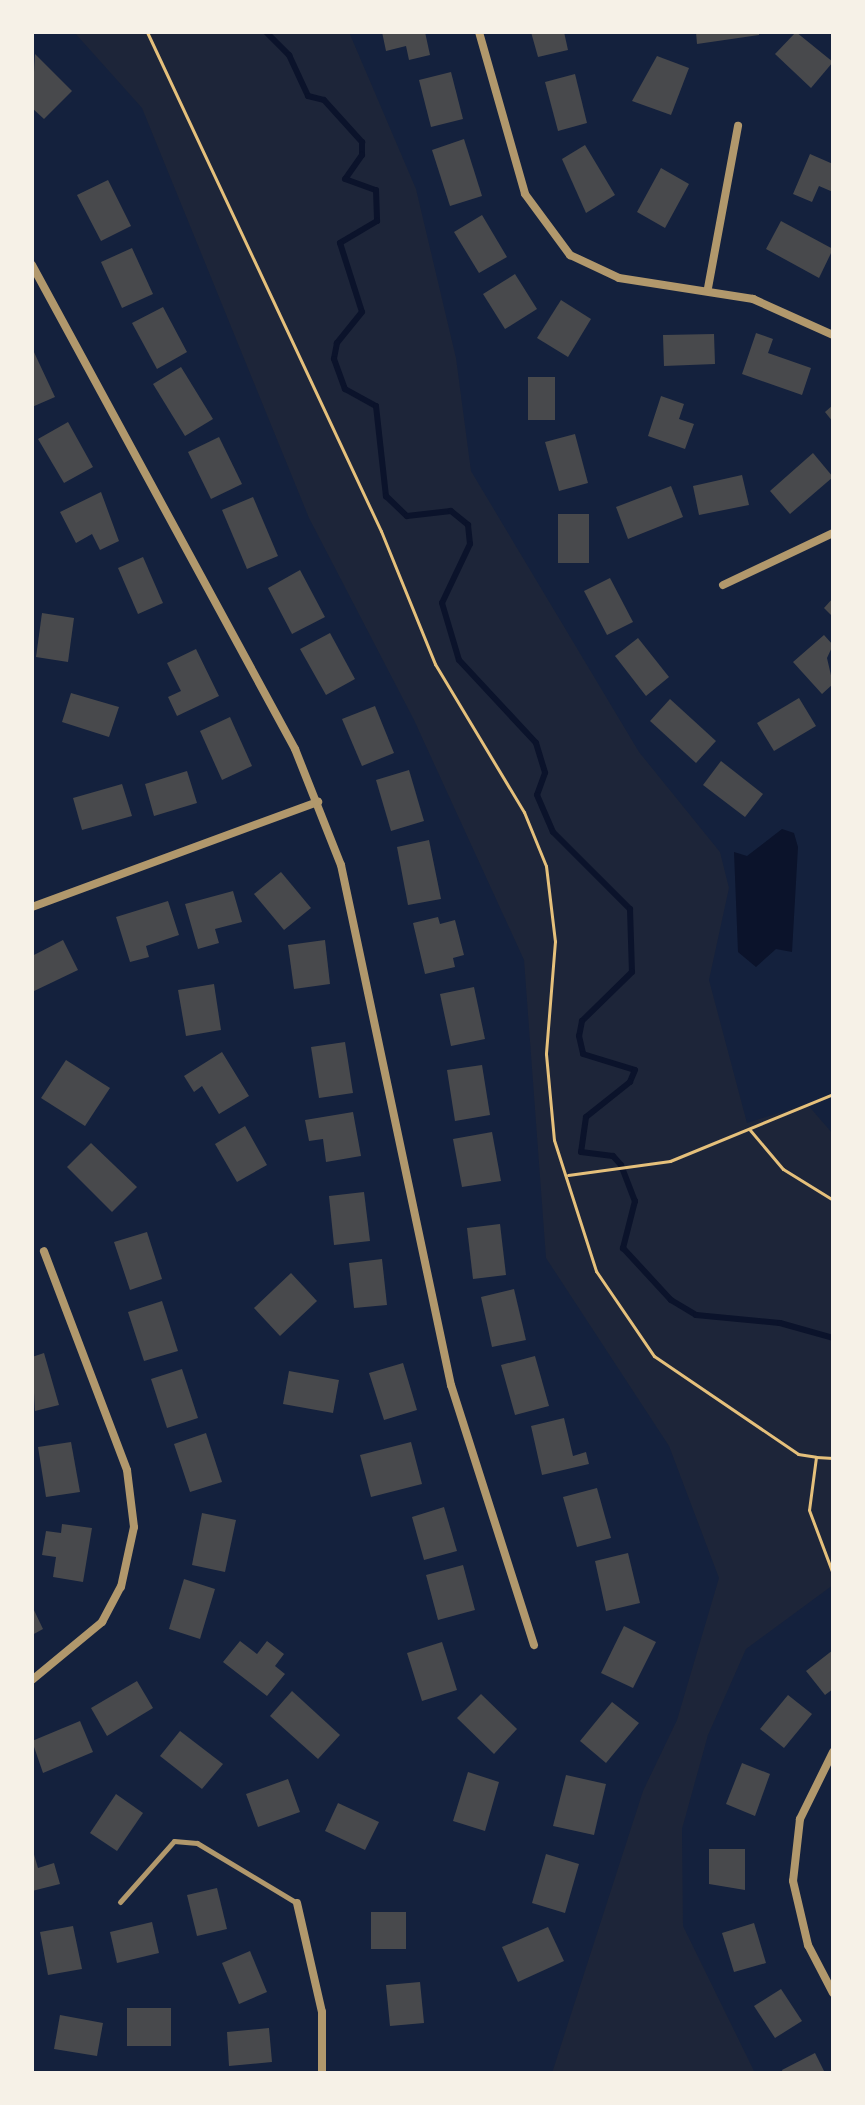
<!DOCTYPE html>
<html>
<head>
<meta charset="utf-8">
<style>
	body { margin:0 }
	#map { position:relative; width:865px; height:2105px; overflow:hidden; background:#14213d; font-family:"Work Sans",sans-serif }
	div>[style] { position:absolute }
	.green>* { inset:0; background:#1d2539 }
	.water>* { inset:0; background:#0b132b }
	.stream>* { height:6px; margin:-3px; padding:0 3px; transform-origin:3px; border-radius:3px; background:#0b132b }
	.building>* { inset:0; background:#48494c }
	.path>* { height:3px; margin:-1.5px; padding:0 1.5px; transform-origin:1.5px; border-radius:1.5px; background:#e5c07b }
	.service>* { height:5px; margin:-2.5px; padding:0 2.5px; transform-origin:2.5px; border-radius:2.5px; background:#b1986c }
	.minor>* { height:8px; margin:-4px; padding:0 4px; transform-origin:4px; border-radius:4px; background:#b1986c }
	span { translate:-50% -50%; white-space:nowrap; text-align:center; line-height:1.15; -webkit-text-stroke:8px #f6f1e7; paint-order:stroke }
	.frame { position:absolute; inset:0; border:34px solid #f6f1e7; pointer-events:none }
</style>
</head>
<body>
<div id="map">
	<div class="green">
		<div style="clip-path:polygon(74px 32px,349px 32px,416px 189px,456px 358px,471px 471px,639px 752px,720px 852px,729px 888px,709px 980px,747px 1123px,807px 1104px,833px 1134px,833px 1585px,746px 1649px,708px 1735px,682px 1829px,683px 1926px,755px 2073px,552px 2073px,643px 1791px,677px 1720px,719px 1578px,669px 1446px,546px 1258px,524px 960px,414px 720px,309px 518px,142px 108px)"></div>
	</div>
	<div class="water">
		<div style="clip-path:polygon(782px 829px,794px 833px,798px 847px,792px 952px,776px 949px,756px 967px,738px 952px,734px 852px,747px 856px)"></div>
	</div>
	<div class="stream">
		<div style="left:266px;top:32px;width:33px;rotate:45deg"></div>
		<div style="left:289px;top:55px;width:45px;rotate:65.1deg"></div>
		<div style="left:308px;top:96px;width:16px;rotate:14deg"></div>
		<div style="left:324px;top:100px;width:57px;rotate:47.9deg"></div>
		<div style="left:362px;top:142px;width:13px;rotate:90deg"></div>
		<div style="left:362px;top:155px;width:29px;rotate:125deg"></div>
		<div style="left:345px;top:179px;width:33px;rotate:20deg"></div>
		<div style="left:376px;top:190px;width:31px;rotate:88deg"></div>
		<div style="left:377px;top:221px;width:43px;rotate:149.3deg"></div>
		<div style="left:340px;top:243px;width:72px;rotate:72.3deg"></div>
		<div style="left:362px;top:312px;width:40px;rotate:129deg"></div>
		<div style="left:337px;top:343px;width:16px;rotate:101deg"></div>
		<div style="left:334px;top:359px;width:32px;rotate:70deg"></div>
		<div style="left:345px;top:389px;width:35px;rotate:29deg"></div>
		<div style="left:376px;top:406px;width:91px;rotate:83.7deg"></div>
		<div style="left:386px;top:496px;width:29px;rotate:44deg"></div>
		<div style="left:407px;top:516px;width:44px;rotate:-6.5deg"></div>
		<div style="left:451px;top:511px;width:22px;rotate:39deg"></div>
		<div style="left:468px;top:525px;width:19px;rotate:84deg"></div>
		<div style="left:470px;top:544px;width:65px;rotate:115.4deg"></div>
		<div style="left:442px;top:603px;width:59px;rotate:73.4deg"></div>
		<div style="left:459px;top:660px;width:113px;rotate:47.1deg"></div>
		<div style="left:536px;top:743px;width:31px;rotate:73deg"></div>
		<div style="left:545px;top:773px;width:23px;rotate:110deg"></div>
		<div style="left:537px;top:795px;width:40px;rotate:66.6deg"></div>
		<div style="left:553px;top:832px;width:109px;rotate:45deg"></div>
		<div style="left:630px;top:909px;width:63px;rotate:88.2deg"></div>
		<div style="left:632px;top:972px;width:70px;rotate:135.6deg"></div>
		<div style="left:582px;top:1021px;width:15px;rotate:101deg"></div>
		<div style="left:579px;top:1036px;width:18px;rotate:77deg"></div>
		<div style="left:583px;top:1054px;width:54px;rotate:17.1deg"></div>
		<div style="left:635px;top:1070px;width:13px;rotate:113deg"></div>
		<div style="left:630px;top:1082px;width:56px;rotate:141.5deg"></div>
		<div style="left:586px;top:1117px;width:35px;rotate:98deg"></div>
		<div style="left:581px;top:1152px;width:32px;rotate:7deg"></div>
		<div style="left:613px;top:1156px;width:12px;rotate:48deg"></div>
		<div style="left:621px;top:1165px;width:39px;rotate:69deg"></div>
		<div style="left:635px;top:1201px;width:49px;rotate:104.3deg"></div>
		<div style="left:623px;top:1248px;width:71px;rotate:47.3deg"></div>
		<div style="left:671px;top:1300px;width:29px;rotate:31deg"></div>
		<div style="left:696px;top:1315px;width:84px;rotate:5.4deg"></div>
		<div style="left:780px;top:1323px;width:55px;rotate:15.8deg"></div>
	</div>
	<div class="building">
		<div style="clip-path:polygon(382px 32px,425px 32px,430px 55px,409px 60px,406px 46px,386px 51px)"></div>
		<div style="clip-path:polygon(531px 32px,564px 32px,568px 50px,538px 57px)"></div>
		<div style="clip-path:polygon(696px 32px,759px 32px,759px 35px,697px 44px)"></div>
		<div style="clip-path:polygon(796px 32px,833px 62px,811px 88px,775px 54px)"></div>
		<div style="clip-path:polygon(35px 54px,72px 91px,44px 119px,32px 108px)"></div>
		<div style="clip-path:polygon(657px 56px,689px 68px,671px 115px,632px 101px)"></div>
		<div style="clip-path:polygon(451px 72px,463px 119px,431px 127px,419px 80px)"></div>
		<div style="clip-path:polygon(575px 74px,587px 123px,558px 131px,545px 82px)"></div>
		<div style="clip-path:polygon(464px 139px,482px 196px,450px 206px,432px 150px)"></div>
		<div style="clip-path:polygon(585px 145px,615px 195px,586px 213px,562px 159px)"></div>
		<div style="clip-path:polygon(810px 154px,833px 164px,833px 192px,819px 186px,812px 202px,793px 194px)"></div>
		<div style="clip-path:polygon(661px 168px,689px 184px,665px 228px,637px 212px)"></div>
		<div style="clip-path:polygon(108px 180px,131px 226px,101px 241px,77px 195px)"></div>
		<div style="clip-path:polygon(482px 215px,507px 257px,479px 273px,454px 232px)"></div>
		<div style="clip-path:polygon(781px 221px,833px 249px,819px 278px,766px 249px)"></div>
		<div style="clip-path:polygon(132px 248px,153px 294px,122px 308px,101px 262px)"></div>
		<div style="clip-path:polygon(515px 274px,537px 309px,505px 329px,483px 294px)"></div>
		<div style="clip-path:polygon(561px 300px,591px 319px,568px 357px,537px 338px)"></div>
		<div style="clip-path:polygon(163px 307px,187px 352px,157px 369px,132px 323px)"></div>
		<div style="clip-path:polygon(756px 333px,773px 339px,768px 353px,811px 368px,802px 395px,742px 374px)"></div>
		<div style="clip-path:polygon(714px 334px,715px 364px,664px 366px,663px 335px)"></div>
		<div style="clip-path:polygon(32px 348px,55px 397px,32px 407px)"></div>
		<div style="clip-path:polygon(181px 367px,213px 419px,185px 436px,153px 384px)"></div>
		<div style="clip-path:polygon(528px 377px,555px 377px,555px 420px,528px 420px)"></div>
		<div style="clip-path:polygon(661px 396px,684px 404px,679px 419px,694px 424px,685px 449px,648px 436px)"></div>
		<div style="clip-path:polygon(833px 405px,833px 422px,825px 412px)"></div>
		<div style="clip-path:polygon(68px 422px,93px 467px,64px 483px,38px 439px)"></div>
		<div style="clip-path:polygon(575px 434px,588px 483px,559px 491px,545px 442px)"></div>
		<div style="clip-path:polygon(219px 437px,242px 484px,211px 499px,188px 452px)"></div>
		<div style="clip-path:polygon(813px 453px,833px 477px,790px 514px,770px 491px)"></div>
		<div style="clip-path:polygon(742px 475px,749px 505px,699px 515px,693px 486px)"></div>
		<div style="clip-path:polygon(671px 486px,683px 517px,628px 539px,616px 507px)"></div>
		<div style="clip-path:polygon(101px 492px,119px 541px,100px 550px,92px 534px,76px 543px,60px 512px)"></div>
		<div style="clip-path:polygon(253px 497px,278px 556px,247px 569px,222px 510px)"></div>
		<div style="clip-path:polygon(558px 514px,589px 514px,589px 563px,558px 563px)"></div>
		<div style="clip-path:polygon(143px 557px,163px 603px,138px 614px,118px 568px)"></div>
		<div style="clip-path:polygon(300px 570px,325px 617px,292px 634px,268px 588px)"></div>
		<div style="clip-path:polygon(610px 578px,633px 622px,607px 635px,584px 591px)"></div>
		<div style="clip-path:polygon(833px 598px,833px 617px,824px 608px)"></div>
		<div style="clip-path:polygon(42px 613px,74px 618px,68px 662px,36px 657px)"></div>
		<div style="clip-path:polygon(330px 633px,355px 679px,326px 695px,300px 649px)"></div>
		<div style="clip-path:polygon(824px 635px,833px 645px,827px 658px,833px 684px,822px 694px,793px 662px)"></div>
		<div style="clip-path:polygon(638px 638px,669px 677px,646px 696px,615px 656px)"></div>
		<div style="clip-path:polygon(196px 649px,219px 696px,177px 716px,168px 697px,181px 691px,167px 663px)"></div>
		<div style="clip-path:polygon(71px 693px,119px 707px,109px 737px,62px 722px)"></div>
		<div style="clip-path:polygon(799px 698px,816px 726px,774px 751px,757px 723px)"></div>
		<div style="clip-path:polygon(670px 699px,716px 741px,696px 763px,650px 721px)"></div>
		<div style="clip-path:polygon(375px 706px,394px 753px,362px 766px,342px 719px)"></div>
		<div style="clip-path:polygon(230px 717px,252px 766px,222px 780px,200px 731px)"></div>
		<div style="clip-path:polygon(721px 761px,763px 794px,745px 817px,703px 785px)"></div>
		<div style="clip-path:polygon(409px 770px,424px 821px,391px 831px,376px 780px)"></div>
		<div style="clip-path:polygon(187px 771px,197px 803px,154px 816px,145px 784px)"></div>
		<div style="clip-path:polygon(122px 784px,132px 816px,82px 830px,73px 798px)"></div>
		<div style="clip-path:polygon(429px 840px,441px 899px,408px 905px,397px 847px)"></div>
		<div style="clip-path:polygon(281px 872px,311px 908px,284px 930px,254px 894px)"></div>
		<div style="clip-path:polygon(233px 891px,242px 922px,215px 929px,219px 943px,198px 949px,185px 904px)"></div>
		<div style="clip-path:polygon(168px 901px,179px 935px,146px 946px,149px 957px,130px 962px,116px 917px)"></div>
		<div style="clip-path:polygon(438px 917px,440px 924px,455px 920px,464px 955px,453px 958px,455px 967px,425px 974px,413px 923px)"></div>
		<div style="clip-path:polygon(63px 940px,78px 970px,32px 992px,32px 956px)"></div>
		<div style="clip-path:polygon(325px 940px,330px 984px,294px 989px,288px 945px)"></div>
		<div style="clip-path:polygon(214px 984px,221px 1030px,186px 1036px,178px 990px)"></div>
		<div style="clip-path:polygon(474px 987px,485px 1039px,451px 1046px,440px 994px)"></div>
		<div style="clip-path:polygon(345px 1042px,353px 1093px,319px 1098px,311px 1047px)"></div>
		<div style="clip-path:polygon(222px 1052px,249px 1096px,219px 1114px,202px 1086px,194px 1092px,184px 1076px)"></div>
		<div style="clip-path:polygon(66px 1060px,110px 1088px,85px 1126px,41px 1098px)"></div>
		<div style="clip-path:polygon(482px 1065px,490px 1115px,455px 1121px,447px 1070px)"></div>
		<div style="clip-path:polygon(353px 1112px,361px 1156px,326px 1162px,323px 1139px,309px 1141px,305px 1120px)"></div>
		<div style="clip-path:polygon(245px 1126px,267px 1165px,237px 1182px,215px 1144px)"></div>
		<div style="clip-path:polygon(492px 1132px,501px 1181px,462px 1187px,453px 1139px)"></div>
		<div style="clip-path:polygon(91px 1143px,137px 1187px,112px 1212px,67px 1167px)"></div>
		<div style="clip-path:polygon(364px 1192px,370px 1241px,334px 1245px,329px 1196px)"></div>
		<div style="clip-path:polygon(500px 1224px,506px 1275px,473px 1279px,467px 1228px)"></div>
		<div style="clip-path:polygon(147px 1232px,162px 1279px,130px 1290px,114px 1242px)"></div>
		<div style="clip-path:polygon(382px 1259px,387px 1305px,354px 1308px,349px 1263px)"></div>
		<div style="clip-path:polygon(291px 1273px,317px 1301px,280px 1336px,254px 1308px)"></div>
		<div style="clip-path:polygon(514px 1289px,526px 1340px,492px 1347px,481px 1297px)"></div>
		<div style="clip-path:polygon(162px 1301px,178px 1351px,144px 1361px,128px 1312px)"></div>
		<div style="clip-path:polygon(44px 1353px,59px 1405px,35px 1411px,32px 1357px)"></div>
		<div style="clip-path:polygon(535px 1356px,549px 1406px,515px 1415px,501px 1365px)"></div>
		<div style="clip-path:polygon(403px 1363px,417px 1410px,384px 1420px,369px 1373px)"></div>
		<div style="clip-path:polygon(182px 1369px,198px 1418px,167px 1428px,151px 1379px)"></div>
		<div style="clip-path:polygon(289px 1371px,339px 1380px,333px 1413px,283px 1404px)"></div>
		<div style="clip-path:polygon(564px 1418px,573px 1456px,586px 1452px,589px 1464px,542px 1475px,531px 1426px)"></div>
		<div style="clip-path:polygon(206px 1433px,222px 1482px,190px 1492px,174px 1444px)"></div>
		<div style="clip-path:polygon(71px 1442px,80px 1492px,46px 1497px,38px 1447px)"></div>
		<div style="clip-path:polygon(411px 1442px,422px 1484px,371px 1497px,360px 1455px)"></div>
		<div style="clip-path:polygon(597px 1488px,611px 1538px,577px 1547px,563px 1497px)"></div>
		<div style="clip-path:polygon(444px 1507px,457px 1551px,424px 1560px,412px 1517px)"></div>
		<div style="clip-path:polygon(202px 1513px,236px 1520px,225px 1572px,192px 1565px)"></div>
		<div style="clip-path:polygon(62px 1524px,92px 1528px,83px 1582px,53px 1577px,56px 1557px,42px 1555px,46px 1531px,61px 1533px)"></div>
		<div style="clip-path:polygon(628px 1553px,640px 1603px,606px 1611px,595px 1561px)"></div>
		<div style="clip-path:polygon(463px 1565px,475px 1610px,438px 1620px,426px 1575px)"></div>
		<div style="clip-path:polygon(184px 1579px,215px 1589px,200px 1639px,169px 1629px)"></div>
		<div style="clip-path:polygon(32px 1606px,43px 1629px,32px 1635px)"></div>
		<div style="clip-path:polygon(624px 1626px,656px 1642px,633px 1688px,601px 1673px)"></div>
		<div style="clip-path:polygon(240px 1641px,257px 1654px,267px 1641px,284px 1654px,275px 1666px,285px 1674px,267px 1696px,223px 1662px)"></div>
		<div style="clip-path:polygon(442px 1642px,457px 1690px,422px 1701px,407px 1653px)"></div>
		<div style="clip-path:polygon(833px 1650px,833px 1689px,825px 1695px,806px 1671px)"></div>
		<div style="clip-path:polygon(137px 1681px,153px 1708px,107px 1736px,91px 1708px)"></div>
		<div style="clip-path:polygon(292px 1691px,340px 1735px,318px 1759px,270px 1716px)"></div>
		<div style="clip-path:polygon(481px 1694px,517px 1729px,494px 1754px,457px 1718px)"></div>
		<div style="clip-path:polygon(788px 1695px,812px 1714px,784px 1748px,760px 1729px)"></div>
		<div style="clip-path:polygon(612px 1702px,639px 1723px,606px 1763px,580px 1741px)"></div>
		<div style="clip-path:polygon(80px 1721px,93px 1752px,43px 1773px,32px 1741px)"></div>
		<div style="clip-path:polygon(180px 1731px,223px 1764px,202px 1789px,160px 1756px)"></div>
		<div style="clip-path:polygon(742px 1763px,770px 1774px,755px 1816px,726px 1804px)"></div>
		<div style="clip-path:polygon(468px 1772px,499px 1782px,485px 1831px,453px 1821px)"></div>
		<div style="clip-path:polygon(566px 1775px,606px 1784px,594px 1835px,553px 1826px)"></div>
		<div style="clip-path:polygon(288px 1779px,300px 1812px,258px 1827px,246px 1794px)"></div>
		<div style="clip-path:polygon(116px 1794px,143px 1813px,117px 1851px,90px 1833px)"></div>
		<div style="clip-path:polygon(338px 1803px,379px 1822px,365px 1850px,325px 1831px)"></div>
		<div style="clip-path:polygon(709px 1849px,745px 1849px,745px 1890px,709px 1884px)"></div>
		<div style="clip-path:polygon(33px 1851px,38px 1868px,54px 1863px,60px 1884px,32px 1891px)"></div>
		<div style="clip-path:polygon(546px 1854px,579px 1864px,565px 1913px,532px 1903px)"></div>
		<div style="clip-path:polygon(217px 1888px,227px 1929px,197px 1936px,187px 1895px)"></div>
		<div style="clip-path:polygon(371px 1912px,406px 1912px,406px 1949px,371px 1949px)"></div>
		<div style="clip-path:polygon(152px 1922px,159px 1953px,117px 1963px,110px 1932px)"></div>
		<div style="clip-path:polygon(754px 1923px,766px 1963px,734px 1972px,722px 1933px)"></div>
		<div style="clip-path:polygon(73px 1926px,82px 1969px,48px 1975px,40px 1932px)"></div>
		<div style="clip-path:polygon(548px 1927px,564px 1961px,518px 1982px,502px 1947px)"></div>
		<div style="clip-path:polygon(250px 1951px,267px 1992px,239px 2004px,222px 1963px)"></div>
		<div style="clip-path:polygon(420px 1982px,424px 2023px,390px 2026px,386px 1985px)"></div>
		<div style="clip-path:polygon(781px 1989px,802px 2021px,775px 2038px,754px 2006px)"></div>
		<div style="clip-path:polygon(127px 2008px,171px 2008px,171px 2046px,127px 2046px)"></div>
		<div style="clip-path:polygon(60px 2015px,103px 2023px,97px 2056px,54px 2049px)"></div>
		<div style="clip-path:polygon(269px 2028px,272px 2062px,229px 2066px,227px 2032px)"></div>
		<div style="clip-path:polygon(815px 2053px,825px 2073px,783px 2073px,782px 2070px)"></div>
	</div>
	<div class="path">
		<div style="left:147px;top:32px;width:551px;rotate:64.88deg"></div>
		<div style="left:381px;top:531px;width:144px;rotate:67.9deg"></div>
		<div style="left:435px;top:664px;width:173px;rotate:59deg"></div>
		<div style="left:524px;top:812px;width:58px;rotate:67.8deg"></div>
		<div style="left:546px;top:866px;width:76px;rotate:83.2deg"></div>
		<div style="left:555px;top:941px;width:113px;rotate:94.6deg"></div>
		<div style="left:546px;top:1054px;width:86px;rotate:84.7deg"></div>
		<div style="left:554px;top:1140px;width:138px;rotate:72.2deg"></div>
		<div style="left:596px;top:1271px;width:103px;rotate:55.7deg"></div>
		<div style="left:654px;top:1356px;width:174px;rotate:34.2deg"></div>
		<div style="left:798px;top:1454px;width:18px;rotate:9deg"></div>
		<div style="left:750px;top:1130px;width:51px;rotate:49.8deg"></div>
		<div style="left:783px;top:1169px;width:59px;rotate:31.8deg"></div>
		<div style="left:568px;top:1175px;width:103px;rotate:-7.8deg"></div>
		<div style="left:670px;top:1161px;width:176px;rotate:-22.3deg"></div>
		<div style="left:833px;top:1458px;width:17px;rotate:-177deg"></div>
		<div style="left:816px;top:1457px;width:53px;rotate:97.5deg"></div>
		<div style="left:809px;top:1510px;width:68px;rotate:69.4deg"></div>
	</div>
	<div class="service">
		<div style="left:120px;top:1902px;width:81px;rotate:-48.5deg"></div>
		<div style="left:174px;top:1841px;width:23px;rotate:5deg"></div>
		<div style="left:197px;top:1843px;width:117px;rotate:31deg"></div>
	</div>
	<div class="minor">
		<div style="left:479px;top:32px;width:168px;rotate:74.1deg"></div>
		<div style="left:525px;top:194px;width:76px;rotate:53.6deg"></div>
		<div style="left:570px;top:255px;width:54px;rotate:25.1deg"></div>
		<div style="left:619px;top:278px;width:136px;rotate:8.9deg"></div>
		<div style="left:753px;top:299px;width:88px;rotate:24.2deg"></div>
		<div style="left:32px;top:265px;width:551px;rotate:61.48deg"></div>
		<div style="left:295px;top:749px;width:125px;rotate:68.4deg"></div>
		<div style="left:341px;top:865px;width:532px;rotate:78.06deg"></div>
		<div style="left:451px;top:1385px;width:273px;rotate:72.3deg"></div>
		<div style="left:708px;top:288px;width:165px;rotate:-79.5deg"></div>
		<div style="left:723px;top:585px;width:122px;rotate:-25.3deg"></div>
		<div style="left:32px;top:907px;width:305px;rotate:-20.2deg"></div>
		<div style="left:32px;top:1680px;width:91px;rotate:-39.6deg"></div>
		<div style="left:102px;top:1622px;width:40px;rotate:-62deg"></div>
		<div style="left:121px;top:1587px;width:61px;rotate:-77.8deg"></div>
		<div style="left:134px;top:1527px;width:57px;rotate:-97deg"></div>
		<div style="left:127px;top:1470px;width:234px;rotate:-110.8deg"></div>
		<div style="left:833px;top:1752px;width:75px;rotate:116.2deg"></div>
		<div style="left:800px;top:1819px;width:62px;rotate:96.4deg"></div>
		<div style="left:793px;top:1881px;width:66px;rotate:76.8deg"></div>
		<div style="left:808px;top:1945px;width:54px;rotate:62.5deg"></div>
		<div style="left:297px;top:1903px;width:112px;rotate:77.1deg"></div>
		<div style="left:322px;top:2012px;width:61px;rotate:90deg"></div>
	</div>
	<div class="frame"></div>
</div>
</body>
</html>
